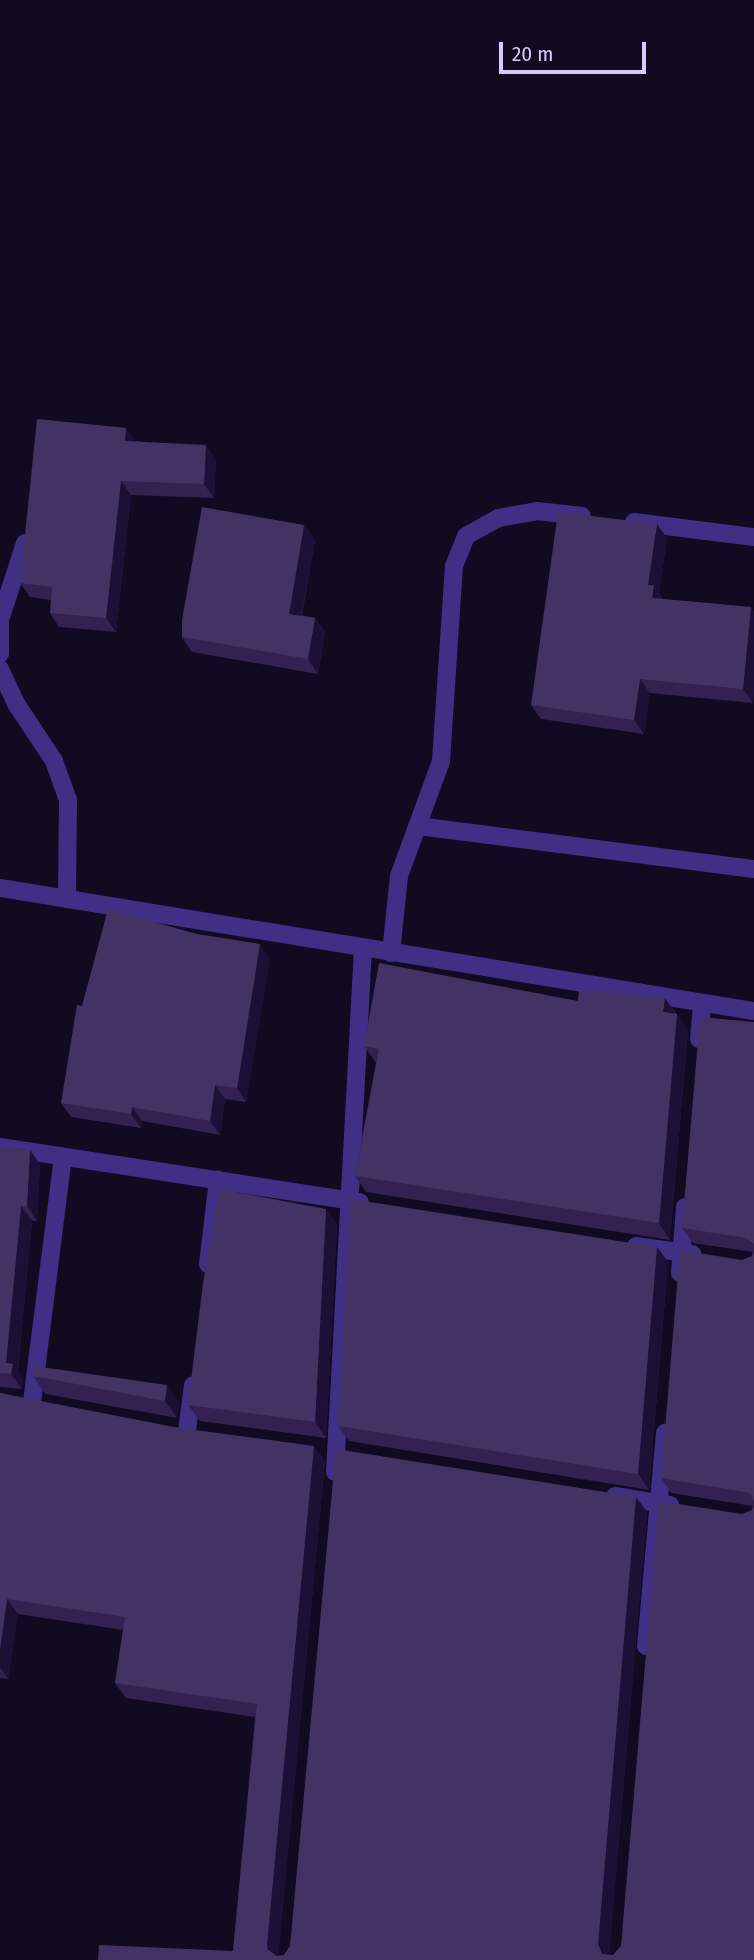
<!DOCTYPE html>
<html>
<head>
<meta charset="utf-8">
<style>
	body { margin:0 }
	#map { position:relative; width:754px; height:1960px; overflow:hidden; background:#110a21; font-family:"Fira Sans Condensed",sans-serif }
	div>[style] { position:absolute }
	.minor>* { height:18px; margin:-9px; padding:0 9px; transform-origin:9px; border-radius:9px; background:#3f3085 }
	.wall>* { inset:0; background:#322151 }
	.shaded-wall>* { inset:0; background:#1d1036 }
	.building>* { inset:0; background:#433364 }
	span { translate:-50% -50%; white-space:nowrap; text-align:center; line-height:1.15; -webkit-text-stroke:5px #110a21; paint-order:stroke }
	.scale { position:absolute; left:499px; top:42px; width:147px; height:32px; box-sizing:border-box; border:4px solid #d8caff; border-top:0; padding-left:9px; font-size:21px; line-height:24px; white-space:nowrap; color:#d8caff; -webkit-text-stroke:5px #110a21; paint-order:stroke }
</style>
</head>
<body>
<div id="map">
	<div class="minor">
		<div style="left:634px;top:522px;width:121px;rotate:7.1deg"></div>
		<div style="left:0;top:654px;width:34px;rotate:-90deg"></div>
		<div style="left:0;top:620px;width:81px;rotate:-72deg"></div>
		<div style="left:0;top:669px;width:40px;rotate:65deg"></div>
		<div style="left:17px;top:705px;width:67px;rotate:56.5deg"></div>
		<div style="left:54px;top:761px;width:41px;rotate:70.3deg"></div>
		<div style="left:68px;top:800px;width:99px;rotate:90.6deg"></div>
		<div style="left:418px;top:826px;width:339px;rotate:7.3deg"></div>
		<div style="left:0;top:888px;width:764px;rotate:9.27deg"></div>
		<div style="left:391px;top:953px;width:77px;rotate:-84.1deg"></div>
		<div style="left:399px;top:876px;width:122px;rotate:-69.9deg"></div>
		<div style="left:441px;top:761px;width:195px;rotate:-86.2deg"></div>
		<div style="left:454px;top:566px;width:32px;rotate:-68deg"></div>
		<div style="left:466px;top:536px;width:37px;rotate:-29deg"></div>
		<div style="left:498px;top:518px;width:40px;rotate:-10deg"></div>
		<div style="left:537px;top:511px;width:45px;rotate:6.3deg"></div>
		<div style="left:699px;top:1039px;width:35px;rotate:-85deg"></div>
		<div style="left:0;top:1147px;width:364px;rotate:8.7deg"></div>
		<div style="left:636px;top:1246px;width:57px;rotate:8.1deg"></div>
		<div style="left:208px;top:1264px;width:85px;rotate:-83.2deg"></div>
		<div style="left:680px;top:1273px;width:66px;rotate:-85.7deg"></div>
		<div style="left:32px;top:1402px;width:247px;rotate:-82.8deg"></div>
		<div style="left:187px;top:1431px;width:46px;rotate:-82.6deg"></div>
		<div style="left:335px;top:1472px;width:525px;rotate:-86.94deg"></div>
		<div style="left:615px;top:1496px;width:56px;rotate:9.3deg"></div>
		<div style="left:646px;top:1646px;width:214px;rotate:-84.9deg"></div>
	</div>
	<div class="wall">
		<div style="clip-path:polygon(136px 441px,216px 459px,214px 498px,131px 495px,116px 632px,59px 627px,50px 613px,51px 600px,30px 597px,20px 583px)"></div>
		<div style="clip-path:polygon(304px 525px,315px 540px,302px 615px,315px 618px,325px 632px,318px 674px,192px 652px,182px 637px)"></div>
		<div style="clip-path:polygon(667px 538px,659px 593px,663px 599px,751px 607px,754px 612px,754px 688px,753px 703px,650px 693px,644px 734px,541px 719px,531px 705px)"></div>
		<div style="clip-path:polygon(270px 958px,246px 1102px,225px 1099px,220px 1135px,142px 1121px,141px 1128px,71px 1117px,61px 1103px,82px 1006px)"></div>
		<div style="clip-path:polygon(665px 998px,688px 1030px,670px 1240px,366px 1192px,355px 1176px,376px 1063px,364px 1046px,578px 1001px)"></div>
		<div style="clip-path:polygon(754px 1022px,754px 1960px,98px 1960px,233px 1951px,255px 1717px,126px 1698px,115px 1683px,123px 1630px,18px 1614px,8px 1679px,0 1678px,0 1393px,325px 1461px,278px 1956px,284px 1955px,636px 1497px,647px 1512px,609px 1955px,613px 1955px,621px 1946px,742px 1514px,752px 1510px,753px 1506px,671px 1493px,661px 1478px,742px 1260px,752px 1256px,753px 1252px,693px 1243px,682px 1228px)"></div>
		<div style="clip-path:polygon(0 1148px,30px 1150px,40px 1165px,37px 1221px,32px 1221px,18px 1371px,23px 1380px,22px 1389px,0 1387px)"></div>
		<div style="clip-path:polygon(326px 1209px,337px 1225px,326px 1438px,200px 1421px,188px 1405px)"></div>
		<div style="clip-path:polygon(657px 1247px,668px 1262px,649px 1490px,349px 1441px,338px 1426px)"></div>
		<div style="clip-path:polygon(33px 1376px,179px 1402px,177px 1418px,45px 1394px)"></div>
	</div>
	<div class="shaded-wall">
		<div style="clip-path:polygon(126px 428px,136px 442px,125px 441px)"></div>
		<div style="clip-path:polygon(206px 445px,216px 459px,214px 498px,204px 484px)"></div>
		<div style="clip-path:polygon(121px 481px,131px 495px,116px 632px,106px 618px)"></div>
		<div style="clip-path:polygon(657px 524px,667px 538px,659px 593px,664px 599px,652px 598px,648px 585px)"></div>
		<div style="clip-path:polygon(304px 525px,315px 540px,299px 628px,289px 614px)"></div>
		<div style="clip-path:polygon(751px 607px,754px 612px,754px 688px,753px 703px,743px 689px)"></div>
		<div style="clip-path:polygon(315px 618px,325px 632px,318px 674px,308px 659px)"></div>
		<div style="clip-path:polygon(640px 679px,650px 693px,644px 734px,634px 720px)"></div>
		<div style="clip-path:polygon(260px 944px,270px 958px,246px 1102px,237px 1088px)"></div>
		<div style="clip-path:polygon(665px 998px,676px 1015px,663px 1012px)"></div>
		<div style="clip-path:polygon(677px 1014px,688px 1030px,670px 1240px,659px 1223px)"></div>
		<div style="clip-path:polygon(215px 1085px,225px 1099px,220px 1135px,210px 1121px)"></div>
		<div style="clip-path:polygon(132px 1107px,142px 1121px,141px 1128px,131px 1114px)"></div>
		<div style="clip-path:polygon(30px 1150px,40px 1165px,37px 1221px,27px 1206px)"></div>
		<div style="clip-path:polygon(21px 1206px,32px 1221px,18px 1371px,23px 1380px,22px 1389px,11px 1374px,6px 1363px)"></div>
		<div style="clip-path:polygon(326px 1209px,337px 1225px,326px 1438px,315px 1422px)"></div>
		<div style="clip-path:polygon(657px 1247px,668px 1262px,649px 1490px,638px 1474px)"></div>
		<div style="clip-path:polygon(167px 1385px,179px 1402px,177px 1418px,165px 1401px)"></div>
		<div style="clip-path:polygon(314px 1446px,325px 1461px,278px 1960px,268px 1950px,267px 1944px)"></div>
		<div style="clip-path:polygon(636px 1497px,647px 1512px,609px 1959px,602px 1954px,598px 1944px)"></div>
		<div style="clip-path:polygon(7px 1599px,18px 1614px,8px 1679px,0 1667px,0 1649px)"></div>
	</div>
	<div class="building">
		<div style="clip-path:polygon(37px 419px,126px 428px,125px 441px,206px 445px,204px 484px,121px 481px,106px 618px,50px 613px,52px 587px,20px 583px)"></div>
		<div style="clip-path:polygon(202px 507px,304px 525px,289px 614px,315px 618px,308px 659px,182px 637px,182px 620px)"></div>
		<div style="clip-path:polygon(558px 512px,657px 524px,648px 585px,654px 585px,652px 598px,751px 607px,743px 689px,640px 679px,634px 720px,531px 705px)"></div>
		<div style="clip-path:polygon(108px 909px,197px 934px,260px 944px,237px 1088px,215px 1085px,210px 1121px,132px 1107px,131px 1114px,61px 1103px,77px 1005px,82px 1006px)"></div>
		<div style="clip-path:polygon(379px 963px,578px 1001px,579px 990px,665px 998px,663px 1012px,677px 1014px,659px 1223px,355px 1176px,379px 1049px,364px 1046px)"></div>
		<div style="clip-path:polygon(700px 1017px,754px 1022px,754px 1246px,754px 1244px,746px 1238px,682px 1228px)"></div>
		<div style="clip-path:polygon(0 1148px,30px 1150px,27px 1206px,21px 1206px,6px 1363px,13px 1364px,11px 1374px,0 1373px)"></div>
		<div style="clip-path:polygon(220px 1189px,326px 1209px,315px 1422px,188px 1405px,203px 1283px)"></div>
		<div style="clip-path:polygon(351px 1199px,657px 1247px,638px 1474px,338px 1426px)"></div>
		<div style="clip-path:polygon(680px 1250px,742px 1260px,752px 1256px,754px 1251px,754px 1502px,751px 1494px,745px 1492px,661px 1478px)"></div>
		<div style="clip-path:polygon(34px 1366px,167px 1385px,165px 1401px,33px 1376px)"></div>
		<div style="clip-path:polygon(0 1393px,174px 1427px,314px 1446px,267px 1944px,268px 1950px,277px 1956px,284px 1955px,290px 1946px,336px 1449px,636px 1497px,598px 1944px,602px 1954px,613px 1955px,621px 1946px,659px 1501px,742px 1514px,752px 1510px,754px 1505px,754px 1960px,98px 1960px,99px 1945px,233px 1951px,257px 1704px,115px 1683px,125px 1617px,7px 1599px,0 1649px)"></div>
	</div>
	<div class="scale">20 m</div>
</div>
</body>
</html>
